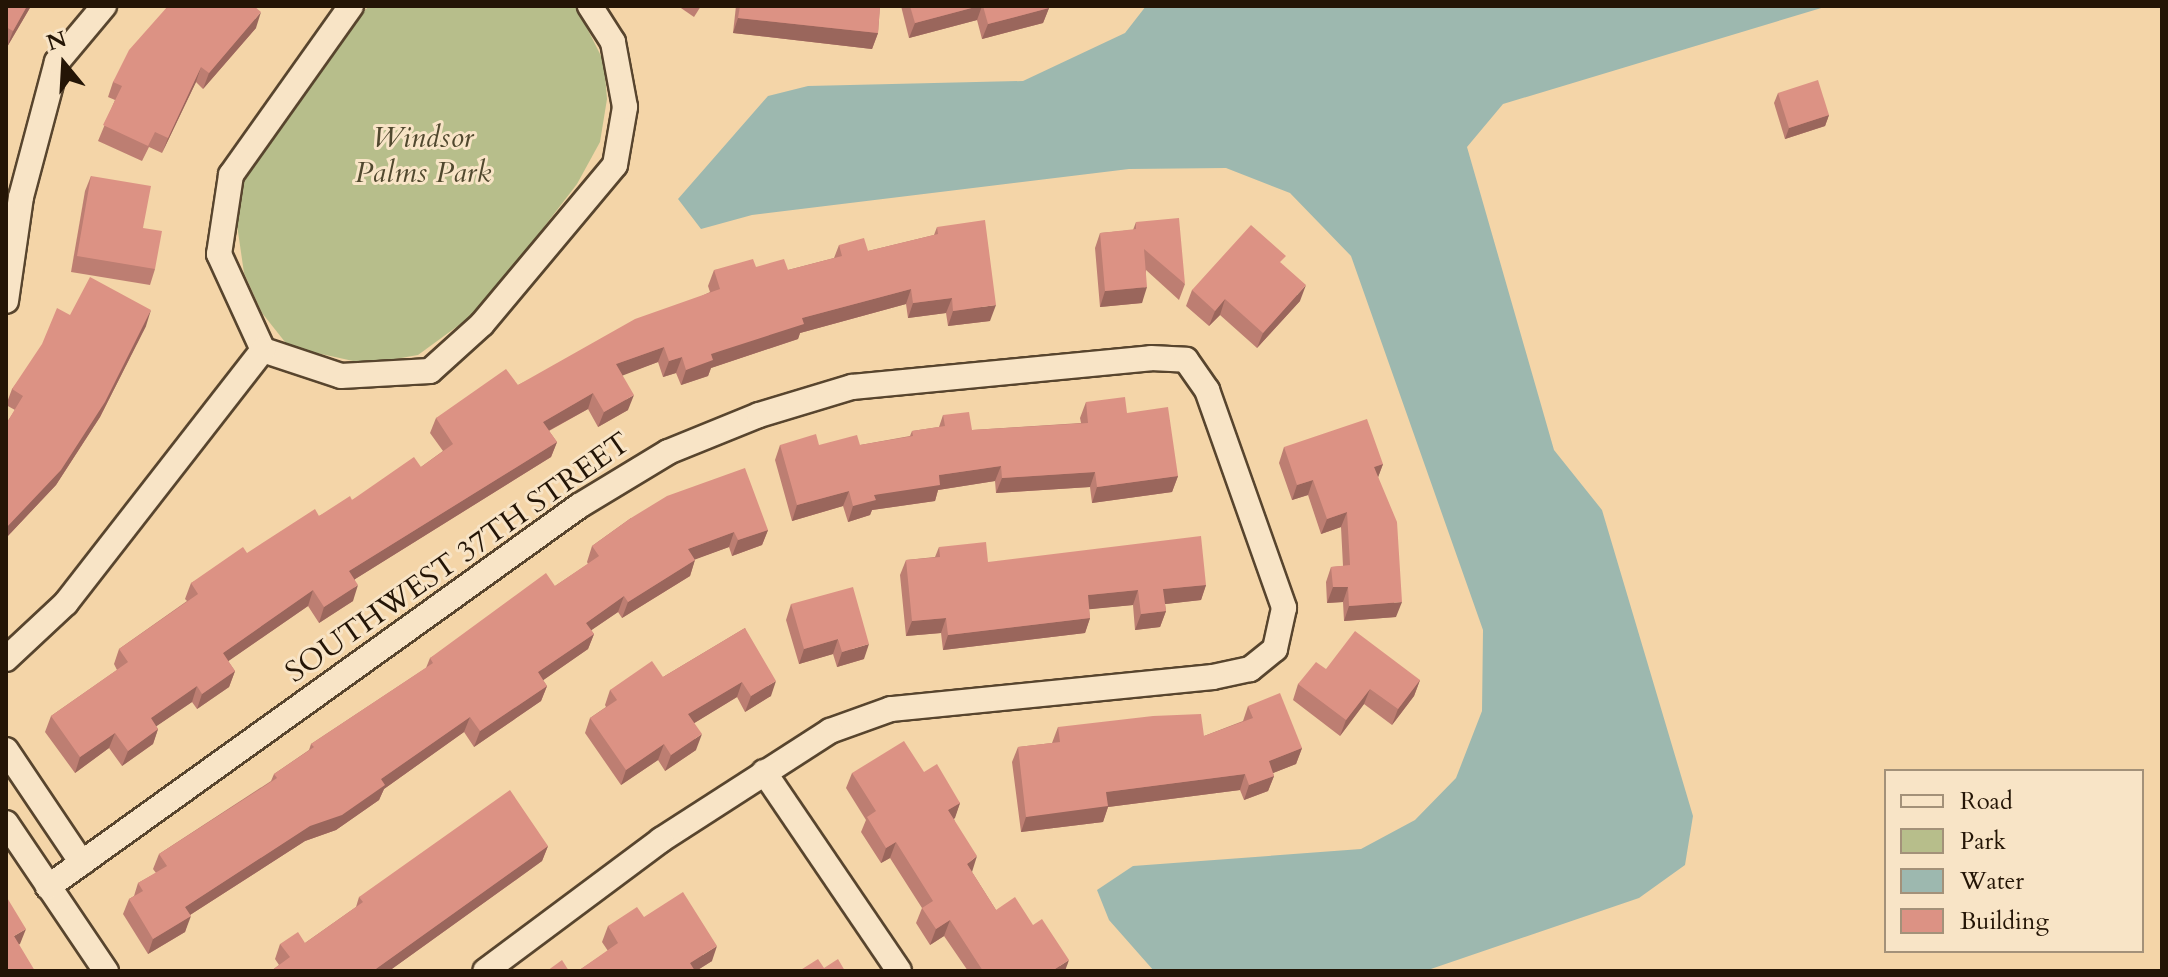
<!DOCTYPE html>
<html>
<head>
<meta charset="utf-8">
<style>
	body { margin:0 }
	#map { position:relative; width:2168px; height:977px; overflow:hidden; background:#f4d5a8; font-family:Cardo,serif }
	div>[style] { position:absolute }
	.green>* { inset:0; background:#b7be8b }
	.water>* { inset:0; background:#9db8af }
	.roads { filter:drop-shadow(2px 0 #58452e) drop-shadow(-2px 0 #58452e) drop-shadow(0 2px #58452e) drop-shadow(0 -2px #58452e) }
	.minor>* { height:24px; margin:-12px; padding:0 12px; transform-origin:12px; border-radius:12px; background:#f8e4c6 }
	.wall>* { inset:0; background:#bd7e72 }
	.shaded-wall>* { inset:0; background:#9a665c }
	.building>* { inset:0; background:#dc9284 }
	span { translate:-50% -50%; white-space:nowrap; text-align:center; line-height:1.15; -webkit-text-stroke:6px #f8e4c6; paint-order:stroke }
	.park-label { font-size:30px; color:#50482e; font-style:italic }
	.street-label { font-size:30px; color:#241506 }
	.frame { position:absolute; inset:0; border:8px solid #241506; pointer-events:none }
	.legend { position:absolute; left:1884px; top:769px; width:260px; height:184px; box-sizing:border-box; background:#f8e4c6; border:2px solid #a39179; margin:0; padding:10px 14px; list-style:none; font-size:24px; color:#241506 }
	.legend li { display:flex; align-items:center; gap:16px; height:40px }
	.legend b { width:40px; border:2px solid #a39179 }
	.north { position:absolute; left:24px; top:24px; width:80px; height:80px; -webkit-text-stroke:6px #f8e4c6; paint-order:stroke; rotate:342deg; font-size:22px; font-weight:700; line-height:32px; text-align:center; color:#241506 }
	.north::after { content:''; display:block; margin:auto; width:28px; height:36px; background:#241506; clip-path:polygon(50% 0,100% 100%,50% 72%,0 100%) }
</style>
</head>
<body>
<div id="map">
	<div class="green">
		<div style="clip-path:polygon(369px 6px,576px 6px,604px 62px,607px 99px,600px 142px,577px 184px,481px 309px,418px 355px,367px 364px,289px 347px,262px 313px,244px 273px,234px 204px,251px 160px,339px 37px)"></div>
	</div>
	<div class="water">
		<div style="clip-path:polygon(1146px 6px,1828px 6px,1503px 104px,1467px 147px,1554px 450px,1602px 510px,1693px 816px,1685px 865px,1639px 898px,1425px 971px,1154px 971px,1109px 920px,1097px 890px,1133px 866px,1361px 849px,1415px 820px,1456px 778px,1482px 711px,1483px 630px,1351px 256px,1290px 193px,1226px 168px,1129px 169px,752px 215px,701px 229px,678px 199px,768px 96px,808px 86px,1023px 81px,1125px 33px)"></div>
	</div>
	<div class="roads">
		<div class="minor">
			<div style="left:351px;top:6px;width:207px;rotate:125.4deg"></div>
			<div style="left:231px;top:175px;width:80px;rotate:98.6deg"></div>
			<div style="left:219px;top:254px;width:106px;rotate:65.4deg"></div>
			<div style="left:263px;top:350px;width:82px;rotate:18.4deg"></div>
			<div style="left:341px;top:376px;width:89px;rotate:-3.2deg"></div>
			<div style="left:430px;top:371px;width:70px;rotate:-42.1deg"></div>
			<div style="left:482px;top:324px;width:207px;rotate:-50.1deg"></div>
			<div style="left:615px;top:165px;width:59px;rotate:-80.2deg"></div>
			<div style="left:625px;top:107px;width:66px;rotate:-100.5deg"></div>
			<div style="left:613px;top:42px;width:43px;rotate:-122.6deg"></div>
			<div style="left:6px;top:301px;width:105px;rotate:-81.8deg"></div>
			<div style="left:21px;top:197px;width:140px;rotate:-75.1deg"></div>
			<div style="left:57px;top:62px;width:73px;rotate:-50deg"></div>
			<div style="left:6px;top:659px;width:82px;rotate:-43deg"></div>
			<div style="left:66px;top:603px;width:321px;rotate:-52.1deg"></div>
			<div style="left:6px;top:750px;width:136px;rotate:56.1deg"></div>
			<div style="left:764px;top:772px;width:240px;rotate:55.8deg"></div>
			<div style="left:6px;top:823px;width:179px;rotate:56deg"></div>
			<div style="left:48px;top:887px;width:654px;rotate:-35.66deg"></div>
			<div style="left:579px;top:506px;width:104px;rotate:-31.2deg"></div>
			<div style="left:668px;top:452px;width:98px;rotate:-22.1deg"></div>
			<div style="left:759px;top:415px;width:97px;rotate:-16.8deg"></div>
			<div style="left:852px;top:387px;width:300px;rotate:-5.5deg"></div>
			<div style="left:1151px;top:358px;width:35px;rotate:3deg"></div>
			<div style="left:1186px;top:360px;width:37px;rotate:55deg"></div>
			<div style="left:1207px;top:390px;width:231px;rotate:70.5deg"></div>
			<div style="left:1284px;top:608px;width:42px;rotate:102.4deg"></div>
			<div style="left:1275px;top:649px;width:32px;rotate:141deg"></div>
			<div style="left:1250px;top:669px;width:38px;rotate:168deg"></div>
			<div style="left:1213px;top:677px;width:324px;rotate:174.3deg"></div>
			<div style="left:891px;top:709px;width:65px;rotate:160.2deg"></div>
			<div style="left:830px;top:731px;width:201px;rotate:147.2deg"></div>
			<div style="left:661px;top:840px;width:219px;rotate:143.3deg"></div>
		</div>
	</div>
	<div class="wall">
		<div style="clip-path:polygon(6px 6px,31px 6px,7px 47px,6px 46px)"></div>
		<div style="clip-path:polygon(165px 6px,254px 6px,256px 28px,203px 89px,196px 82px,162px 153px,149px 147px,142px 161px,98px 141px,115px 100px,108px 97px,113px 82px,167px 8px)"></div>
		<div style="clip-path:polygon(678px 6px,701px 6px,694px 17px)"></div>
		<div style="clip-path:polygon(736px 6px,880px 6px,878px 33px,872px 49px,733px 33px)"></div>
		<div style="clip-path:polygon(901px 6px,1049px 6px,1049px 8px,1043px 23px,982px 39px,977px 20px,909px 38px)"></div>
		<div style="clip-path:polygon(1778px 93px,1829px 115px,1825px 126px,1785px 139px,1774px 103px)"></div>
		<div style="clip-path:polygon(91px 176px,143px 228px,155px 269px,150px 285px,71px 272px,85px 191px)"></div>
		<div style="clip-path:polygon(1136px 222px,1185px 284px,1179px 300px,1146px 270px,1142px 303px,1100px 307px,1095px 248px,1100px 233px,1133px 230px)"></div>
		<div style="clip-path:polygon(937px 227px,990px 321px,948px 326px,946px 313px,908px 318px,906px 304px,800px 333px,798px 339px,711px 368px,708px 376px,681px 385px,676px 373px,663px 377px,658px 362px,622px 375px,628px 410px,598px 427px,588px 409px,549px 431px,557px 442px,551px 457px,355px 579px,353px 601px,319px 623px,308px 606px,228px 661px,235px 671px,229px 687px,197px 709px,192px 702px,156px 726px,158px 729px,153px 744px,122px 766px,109px 748px,75px 773px,45px 732px,51px 716px,117px 670px,114px 664px,119px 649px,187px 601px,185px 599px,191px 583px,319px 516px,421px 467px,443px 451px,430px 433px,436px 418px,518px 385px,710px 292px,708px 286px,714px 270px,756px 267px,788px 270px,834px 258px,839px 245px,868px 251px,934px 235px)"></div>
		<div style="clip-path:polygon(1282px 265px,1300px 301px,1257px 348px,1220px 315px,1209px 326px,1186px 306px,1192px 290px)"></div>
		<div style="clip-path:polygon(70px 315px,146px 326px,100px 417px,56px 485px,6px 538px,6px 424px,15px 410px,6px 405px,12px 389px)"></div>
		<div style="clip-path:polygon(1086px 402px,1127px 413px,1178px 476px,1172px 492px,1092px 503px,1090px 487px,996px 493px,995px 481px,938px 490px,935px 501px,872px 510px,870px 515px,848px 522px,843px 506px,792px 521px,775px 460px,780px 445px,860px 445px,910px 436px,912px 431px,939px 427px,943px 415px,972px 430px,1081px 423px,1080px 418px)"></div>
		<div style="clip-path:polygon(1284px 447px,1383px 464px,1378px 477px,1396px 617px,1344px 621px,1343px 602px,1327px 603px,1326px 582px,1331px 567px,1343px 566px,1341px 527px,1321px 534px,1308px 495px,1292px 500px,1279px 463px)"></div>
		<div style="clip-path:polygon(631px 518px,768px 530px,762px 545px,732px 556px,729px 547px,695px 559px,690px 576px,622px 618px,618px 612px,591px 630px,594px 634px,588px 649px,543px 680px,547px 686px,541px 701px,474px 747px,464px 732px,384px 789px,379px 800px,336px 830px,305px 841px,190px 915px,185px 932px,148px 954px,123px 914px,129px 899px,134px 896px,138px 883px,156px 873px,153px 869px,159px 854px,271px 781px,274px 774px,309px 750px,311px 744px,426px 668px,430px 658px,555px 586px,588px 564px,587px 562px,592px 546px)"></div>
		<div style="clip-path:polygon(939px 547px,988px 562px,1206px 585px,1201px 600px,1165px 604px,1166px 611px,1160px 627px,1135px 630px,1133px 605px,1089px 609px,1090px 618px,1085px 633px,943px 650px,941px 633px,906px 636px,900px 575px,906px 560px,935px 557px)"></div>
		<div style="clip-path:polygon(791px 604px,864px 659px,837px 667px,833px 654px,799px 664px,786px 620px)"></div>
		<div style="clip-path:polygon(745px 628px,771px 696px,745px 712px,737px 697px,694px 723px,696px 750px,665px 771px,658px 760px,621px 785px,585px 733px,590px 718px,606px 707px,605px 705px,610px 690px,663px 677px)"></div>
		<div style="clip-path:polygon(1326px 669px,1420px 680px,1414px 696px,1392px 725px,1364px 704px,1340px 736px,1293px 700px,1298px 684px)"></div>
		<div style="clip-path:polygon(1248px 706px,1302px 748px,1296px 764px,1273px 773px,1274px 776px,1268px 791px,1244px 800px,1240px 790px,1108px 807px,1103px 822px,1021px 832px,1012px 762px,1018px 747px,1052px 743px,1058px 727px,1204px 736px,1243px 721px)"></div>
		<div style="clip-path:polygon(924px 772px,960px 803px,954px 819px,972px 872px,996px 910px,1065px 971px,968px 971px,944px 936px,930px 945px,916px 923px,922px 908px,890px 858px,881px 863px,861px 832px,866px 820px,846px 788px,852px 773px)"></div>
		<div style="clip-path:polygon(548px 846px,542px 861px,389px 971px,271px 971px,279px 965px,275px 959px,280px 944px,305px 943px,356px 907px,359px 897px)"></div>
		<div style="clip-path:polygon(644px 917px,712px 961px,696px 971px,578px 971px,608px 951px,602px 942px,608px 926px)"></div>
	</div>
	<div class="shaded-wall">
		<div style="clip-path:polygon(27px 6px,31px 6px,7px 47px,13px 31px)"></div>
		<div style="clip-path:polygon(979px 6px,982px 6px,977px 20px,909px 38px,915px 23px)"></div>
		<div style="clip-path:polygon(1049px 8px,1043px 23px,982px 39px,988px 24px)"></div>
		<div style="clip-path:polygon(261px 12px,256px 28px,203px 89px,209px 73px)"></div>
		<div style="clip-path:polygon(738px 18px,878px 33px,872px 49px,733px 33px)"></div>
		<div style="clip-path:polygon(201px 67px,196px 82px,162px 153px,168px 138px)"></div>
		<div style="clip-path:polygon(1829px 115px,1825px 126px,1785px 139px,1789px 128px)"></div>
		<div style="clip-path:polygon(1306px 285px,1300px 301px,1257px 348px,1263px 333px)"></div>
		<div style="clip-path:polygon(1147px 287px,1142px 303px,1100px 307px,1105px 291px)"></div>
		<div style="clip-path:polygon(911px 289px,906px 304px,800px 333px,798px 339px,711px 368px,708px 376px,681px 385px,686px 370px,711px 354px,802px 318px)"></div>
		<div style="clip-path:polygon(952px 298px,946px 313px,908px 318px,913px 303px)"></div>
		<div style="clip-path:polygon(1225px 299px,1220px 315px,1209px 326px,1215px 311px)"></div>
		<div style="clip-path:polygon(996px 305px,990px 321px,948px 326px,953px 311px)"></div>
		<div style="clip-path:polygon(151px 310px,146px 326px,100px 417px,56px 485px,6px 538px,6px 528px)"></div>
		<div style="clip-path:polygon(664px 347px,658px 362px,611px 380px,616px 364px)"></div>
		<div style="clip-path:polygon(682px 357px,676px 373px,663px 377px,669px 361px)"></div>
		<div style="clip-path:polygon(593px 393px,588px 409px,537px 437px,543px 422px)"></div>
		<div style="clip-path:polygon(634px 395px,628px 410px,598px 427px,604px 412px)"></div>
		<div style="clip-path:polygon(557px 442px,551px 457px,344px 586px,349px 571px)"></div>
		<div style="clip-path:polygon(1383px 464px,1377px 480px,1374px 467px)"></div>
		<div style="clip-path:polygon(1001px 466px,995px 481px,938px 490px,935px 501px,872px 510px,870px 515px,848px 522px,853px 506px,874px 495px,939px 475px)"></div>
		<div style="clip-path:polygon(1095px 472px,1090px 487px,996px 493px,1002px 478px)"></div>
		<div style="clip-path:polygon(1178px 476px,1172px 492px,1092px 503px,1097px 487px)"></div>
		<div style="clip-path:polygon(1313px 480px,1308px 495px,1292px 500px,1297px 485px)"></div>
		<div style="clip-path:polygon(849px 491px,843px 506px,792px 521px,797px 505px)"></div>
		<div style="clip-path:polygon(1347px 512px,1341px 527px,1321px 534px,1327px 519px)"></div>
		<div style="clip-path:polygon(768px 530px,762px 545px,732px 556px,738px 540px)"></div>
		<div style="clip-path:polygon(734px 532px,729px 547px,683px 564px,688px 549px)"></div>
		<div style="clip-path:polygon(695px 560px,690px 576px,622px 618px,628px 602px)"></div>
		<div style="clip-path:polygon(358px 585px,353px 601px,319px 623px,324px 607px)"></div>
		<div style="clip-path:polygon(1206px 585px,1201px 600px,1157px 605px,1163px 589px)"></div>
		<div style="clip-path:polygon(1333px 587px,1348px 587px,1343px 602px,1327px 603px)"></div>
		<div style="clip-path:polygon(313px 590px,308px 606px,217px 669px,223px 653px)"></div>
		<div style="clip-path:polygon(1138px 590px,1133px 605px,1082px 610px,1088px 595px)"></div>
		<div style="clip-path:polygon(624px 596px,618px 612px,580px 638px,586px 623px)"></div>
		<div style="clip-path:polygon(1402px 602px,1396px 617px,1344px 621px,1349px 606px)"></div>
		<div style="clip-path:polygon(1166px 611px,1160px 627px,1135px 630px,1141px 614px)"></div>
		<div style="clip-path:polygon(946px 618px,941px 633px,906px 636px,912px 621px)"></div>
		<div style="clip-path:polygon(1090px 618px,1085px 633px,943px 650px,948px 635px)"></div>
		<div style="clip-path:polygon(594px 634px,588px 649px,532px 688px,538px 672px)"></div>
		<div style="clip-path:polygon(838px 639px,833px 654px,799px 664px,804px 649px)"></div>
		<div style="clip-path:polygon(869px 644px,864px 659px,837px 667px,842px 652px)"></div>
		<div style="clip-path:polygon(235px 671px,229px 687px,197px 709px,202px 694px)"></div>
		<div style="clip-path:polygon(1420px 680px,1414px 696px,1392px 725px,1398px 709px)"></div>
		<div style="clip-path:polygon(776px 681px,771px 696px,745px 712px,751px 696px)"></div>
		<div style="clip-path:polygon(742px 682px,737px 697px,683px 730px,688px 714px)"></div>
		<div style="clip-path:polygon(197px 686px,192px 702px,145px 734px,151px 718px)"></div>
		<div style="clip-path:polygon(547px 686px,541px 701px,474px 747px,480px 731px)"></div>
		<div style="clip-path:polygon(1370px 689px,1364px 704px,1340px 736px,1346px 720px)"></div>
		<div style="clip-path:polygon(470px 717px,464px 732px,384px 789px,379px 800px,336px 830px,305px 841px,179px 922px,185px 907px,381px 779px)"></div>
		<div style="clip-path:polygon(158px 729px,153px 744px,122px 766px,128px 751px)"></div>
		<div style="clip-path:polygon(115px 733px,109px 748px,75px 773px,80px 757px)"></div>
		<div style="clip-path:polygon(702px 734px,696px 750px,665px 771px,671px 755px)"></div>
		<div style="clip-path:polygon(664px 744px,658px 760px,621px 785px,626px 770px)"></div>
		<div style="clip-path:polygon(1302px 748px,1296px 764px,1263px 777px,1269px 761px)"></div>
		<div style="clip-path:polygon(1245px 774px,1240px 790px,1108px 807px,1103px 822px,1021px 832px,1026px 817px,1106px 792px)"></div>
		<div style="clip-path:polygon(1274px 776px,1268px 791px,1244px 800px,1249px 785px)"></div>
		<div style="clip-path:polygon(960px 803px,955px 818px,943px 826px,948px 810px)"></div>
		<div style="clip-path:polygon(896px 842px,890px 858px,881px 863px,886px 848px)"></div>
		<div style="clip-path:polygon(548px 846px,542px 861px,389px 971px,373px 971px)"></div>
		<div style="clip-path:polygon(977px 856px,972px 872px,967px 864px)"></div>
		<div style="clip-path:polygon(191px 916px,185px 932px,148px 954px,153px 939px)"></div>
		<div style="clip-path:polygon(950px 920px,944px 936px,930px 945px,936px 929px)"></div>
		<div style="clip-path:polygon(26px 929px,20px 944px,8px 951px,14px 936px)"></div>
		<div style="clip-path:polygon(717px 946px,712px 961px,696px 971px,687px 971px,690px 963px)"></div>
		<div style="clip-path:polygon(1069px 960px,1065px 971px,1052px 971px)"></div>
	</div>
	<div class="building">
		<div style="clip-path:polygon(6px 6px,27px 6px,13px 31px,6px 27px)"></div>
		<div style="clip-path:polygon(168px 6px,254px 6px,261px 12px,209px 73px,201px 67px,168px 138px,155px 132px,148px 146px,103px 125px,122px 86px,113px 82px,129px 50px)"></div>
		<div style="clip-path:polygon(740px 6px,880px 6px,878px 33px,738px 18px)"></div>
		<div style="clip-path:polygon(910px 6px,979px 6px,915px 23px)"></div>
		<div style="clip-path:polygon(983px 6px,1049px 6px,1049px 8px,988px 24px)"></div>
		<div style="clip-path:polygon(1818px 80px,1829px 115px,1789px 128px,1778px 93px)"></div>
		<div style="clip-path:polygon(91px 176px,151px 186px,143px 228px,162px 231px,155px 269px,77px 256px)"></div>
		<div style="clip-path:polygon(1179px 218px,1185px 284px,1144px 249px,1147px 287px,1105px 291px,1100px 233px,1136px 229px,1136px 222px)"></div>
		<div style="clip-path:polygon(985px 220px,996px 305px,953px 311px,952px 298px,913px 303px,911px 289px,802px 318px,804px 324px,711px 354px,713px 360px,686px 370px,682px 357px,669px 361px,664px 347px,616px 364px,634px 395px,604px 412px,593px 393px,543px 422px,557px 442px,349px 571px,358px 585px,324px 607px,313px 590px,223px 653px,235px 671px,202px 694px,197px 686px,151px 718px,158px 729px,128px 751px,115px 733px,80px 757px,51px 716px,128px 662px,119px 649px,198px 594px,191px 583px,243px 547px,247px 553px,315px 509px,319px 516px,350px 496px,352px 500px,414px 457px,421px 467px,453px 444px,436px 418px,506px 369px,518px 385px,635px 319px,720px 289px,714px 270px,753px 259px,756px 267px,784px 259px,788px 270px,842px 256px,839px 245px,864px 238px,868px 251px,938px 234px,937px 227px)"></div>
		<div style="clip-path:polygon(1251px 225px,1286px 256px,1280px 262px,1306px 285px,1263px 333px,1225px 299px,1215px 311px,1192px 290px)"></div>
		<div style="clip-path:polygon(90px 277px,151px 310px,105px 402px,61px 470px,6px 528px,6px 424px,23px 396px,12px 389px,42px 344px,57px 308px,70px 315px)"></div>
		<div style="clip-path:polygon(1125px 397px,1127px 413px,1168px 407px,1178px 476px,1097px 487px,1095px 472px,1002px 478px,1001px 466px,939px 475px,940px 485px,874px 495px,876px 500px,853px 506px,849px 491px,797px 505px,780px 445px,816px 434px,819px 445px,857px 435px,860px 445px,913px 436px,912px 431px,945px 426px,943px 415px,969px 412px,972px 430px,1088px 423px,1086px 402px)"></div>
		<div style="clip-path:polygon(1367px 419px,1383px 464px,1374px 467px,1397px 522px,1402px 602px,1349px 606px,1348px 587px,1333px 587px,1331px 567px,1350px 565px,1347px 512px,1327px 519px,1313px 480px,1297px 485px,1284px 447px)"></div>
		<div style="clip-path:polygon(745px 468px,768px 530px,738px 540px,734px 532px,688px 549px,695px 560px,628px 602px,624px 596px,586px 623px,594px 634px,538px 672px,547px 686px,480px 731px,470px 717px,381px 779px,385px 785px,342px 815px,310px 826px,185px 907px,191px 916px,153px 939px,129px 899px,143px 891px,138px 883px,167px 866px,159px 854px,277px 778px,274px 774px,314px 747px,311px 744px,433px 663px,430px 658px,546px 573px,555px 586px,599px 556px,592px 546px,631px 518px,667px 496px)"></div>
		<div style="clip-path:polygon(1201px 536px,1206px 585px,1163px 589px,1166px 611px,1141px 614px,1138px 590px,1088px 595px,1090px 618px,948px 635px,946px 618px,912px 621px,906px 560px,940px 557px,939px 547px,986px 542px,988px 562px)"></div>
		<div style="clip-path:polygon(853px 587px,869px 644px,842px 652px,838px 639px,804px 649px,791px 604px)"></div>
		<div style="clip-path:polygon(745px 628px,776px 681px,751px 696px,742px 682px,688px 714px,702px 734px,671px 755px,664px 744px,626px 770px,590px 718px,617px 700px,610px 690px,652px 661px,663px 677px)"></div>
		<div style="clip-path:polygon(1355px 631px,1420px 680px,1398px 709px,1370px 689px,1346px 720px,1298px 684px,1316px 662px,1326px 669px)"></div>
		<div style="clip-path:polygon(1280px 693px,1302px 748px,1269px 761px,1274px 776px,1249px 785px,1245px 774px,1106px 792px,1108px 806px,1026px 817px,1018px 747px,1060px 742px,1058px 727px,1153px 716px,1201px 714px,1204px 736px,1253px 718px,1248px 706px)"></div>
		<div style="clip-path:polygon(904px 741px,924px 772px,937px 764px,960px 803px,948px 810px,977px 856px,967px 864px,996px 910px,1015px 897px,1033px 925px,1042px 919px,1069px 960px,1052px 971px,983px 971px,950px 920px,936px 929px,922px 908px,933px 901px,896px 842px,886px 848px,867px 817px,876px 811px,852px 773px)"></div>
		<div style="clip-path:polygon(510px 790px,548px 846px,373px 971px,271px 971px,290px 957px,280px 944px,298px 932px,305px 943px,363px 902px,359px 897px)"></div>
		<div style="clip-path:polygon(683px 892px,717px 946px,690px 963px,695px 971px,578px 971px,618px 943px,608px 926px,637px 907px,644px 917px)"></div>
		<div style="clip-path:polygon(6px 896px,26px 929px,14px 936px,35px 971px,6px 971px)"></div>
		<div style="clip-path:polygon(818px 959px,824px 968px,838px 959px,845px 971px,799px 971px)"></div>
		<div style="clip-path:polygon(562px 960px,569px 971px,547px 971px)"></div>
	</div>
	<div class="park-label">
		<span style="left:423px;top:155px">Windsor<br>Palms Park</span>
	</div>
	<div class="street-label">
		<span style="left:458px;top:558px;rotate:-35deg">SOUTHWEST 37TH STREET</span>
	</div>
	<div class="frame"></div>
	<ul class="legend">
	<li><b style="height:10px;background:#f8e4c6"></b>Road</li>
	<li><b style="height:22px;background:#b7be8b"></b>Park</li>
	<li><b style="height:22px;background:#9db8af"></b>Water</li>
	<li><b style="height:22px;background:#dc9284"></b>Building</li>
	</ul>
	<div class="north">N</div>
</div>
</body>
</html>
